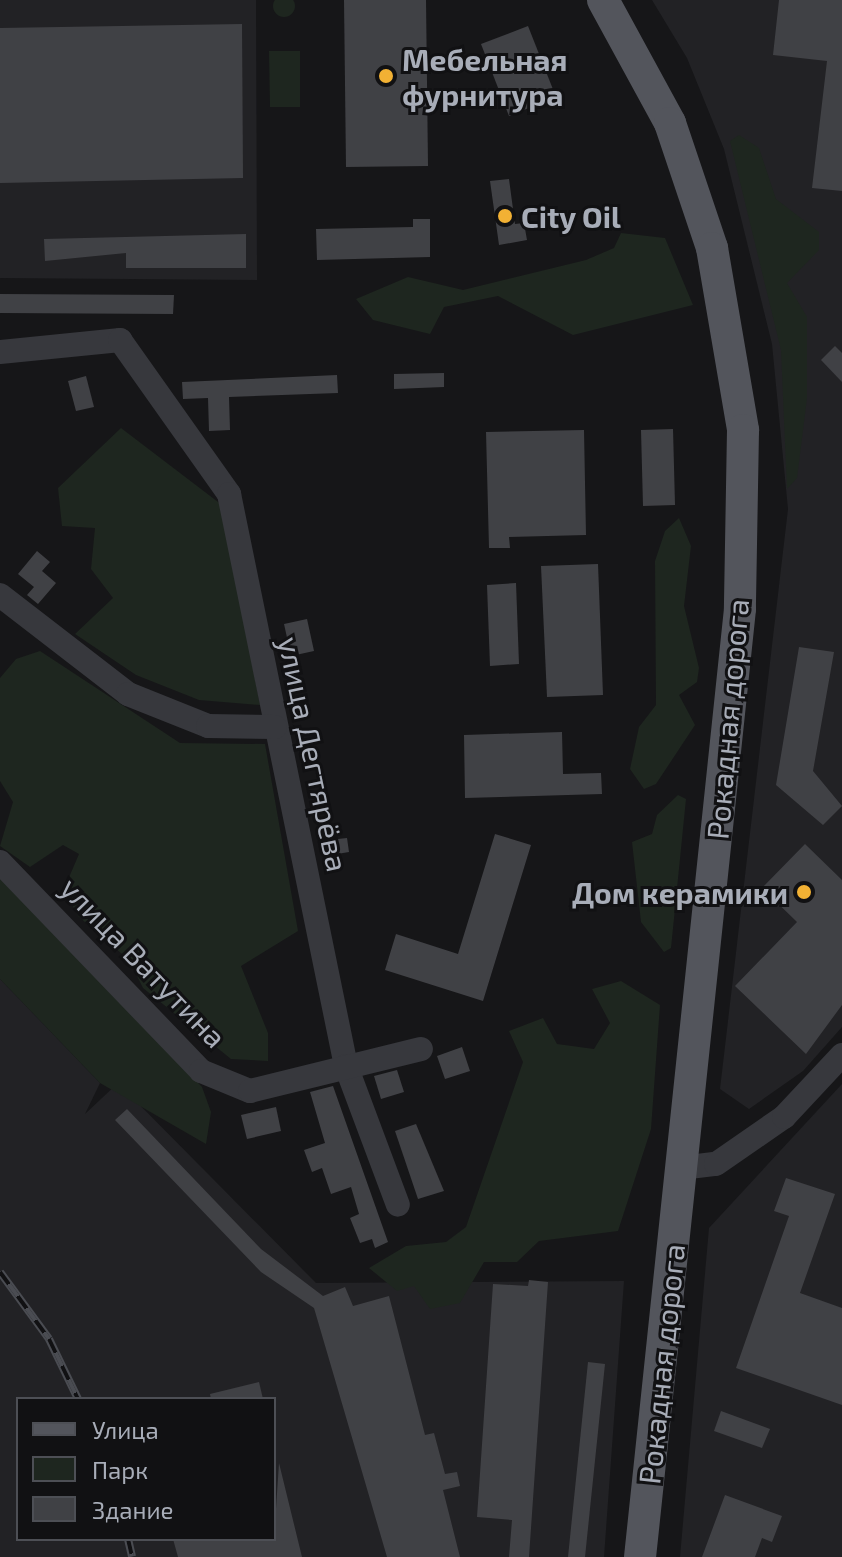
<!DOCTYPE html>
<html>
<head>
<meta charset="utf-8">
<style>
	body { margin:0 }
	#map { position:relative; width:842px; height:1557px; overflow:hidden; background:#161618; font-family:"Exo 2",sans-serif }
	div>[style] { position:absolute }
	.built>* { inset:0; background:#222225 }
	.green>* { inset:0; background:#1e261f }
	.round { border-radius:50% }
	.building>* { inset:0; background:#404145 }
	.minor>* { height:24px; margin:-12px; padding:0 12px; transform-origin:12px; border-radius:12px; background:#37383d }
	.major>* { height:32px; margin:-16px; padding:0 16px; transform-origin:16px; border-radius:16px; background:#53555c }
	.rail>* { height:8px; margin-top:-4px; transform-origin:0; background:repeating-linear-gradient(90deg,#111113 0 15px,#4a4c52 0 30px); box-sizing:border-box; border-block:2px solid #4a4c52 }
	.dots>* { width:22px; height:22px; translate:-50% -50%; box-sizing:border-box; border:4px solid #111113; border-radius:50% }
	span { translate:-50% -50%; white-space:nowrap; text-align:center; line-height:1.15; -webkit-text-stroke:6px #111113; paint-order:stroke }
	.poi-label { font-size:30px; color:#a8adb8; font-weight:700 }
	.left { translate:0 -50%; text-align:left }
	.right { translate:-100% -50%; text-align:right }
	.street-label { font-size:30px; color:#a8adb8 }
	.legend { position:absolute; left:16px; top:1397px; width:260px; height:144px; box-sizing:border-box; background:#111113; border:2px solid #4d4f55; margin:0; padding:10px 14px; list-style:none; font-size:24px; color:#a8adb8 }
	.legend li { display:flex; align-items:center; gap:16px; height:40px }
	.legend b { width:40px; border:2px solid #4d4f55 }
</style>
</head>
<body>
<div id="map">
	<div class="built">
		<div style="clip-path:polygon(0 0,256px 0,257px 280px,0 278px)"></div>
		<div style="clip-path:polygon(652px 0,842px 0,842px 1027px,803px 1071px,749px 1109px,720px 1089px,788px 509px,772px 344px,724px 149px,687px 58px)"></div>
		<div style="clip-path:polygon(evenodd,0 979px,100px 1083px,85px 1114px,118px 1083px,316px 1283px,624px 1281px,604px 1557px,0 1557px,0 979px,18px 1399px,274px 1399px,274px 1539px,18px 1539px,18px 1399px)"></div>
		<div style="clip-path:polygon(842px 1084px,842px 1557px,680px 1557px,709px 1228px)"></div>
	</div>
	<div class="green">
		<div class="round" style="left:273px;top:-5px;width:22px;height:22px"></div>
		<div style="clip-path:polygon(269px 51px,300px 51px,300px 107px,270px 107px)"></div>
		<div style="clip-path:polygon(739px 135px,759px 148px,776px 199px,819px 232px,819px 250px,787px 283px,807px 317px,807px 398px,797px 478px,787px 489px,781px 350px,730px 141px)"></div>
		<div style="clip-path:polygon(621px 233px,665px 238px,693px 305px,573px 335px,498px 296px,444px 307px,430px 334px,373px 320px,356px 299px,408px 277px,463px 290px,586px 260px,614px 248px)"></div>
		<div style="clip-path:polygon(121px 428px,222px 505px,260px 705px,199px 700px,136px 675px,75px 634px,113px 598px,91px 569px,95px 528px,62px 526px,58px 488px)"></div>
		<div style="clip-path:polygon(679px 518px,691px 546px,684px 606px,699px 668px,697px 682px,679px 695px,695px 725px,656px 784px,644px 789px,630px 769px,639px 727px,656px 705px,655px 561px,665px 531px)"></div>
		<div style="clip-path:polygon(40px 651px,180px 743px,265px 744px,298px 931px,241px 966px,268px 1033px,268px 1061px,231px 1059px,143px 988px,129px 960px,78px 916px,64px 889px,79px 854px,63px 845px,30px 867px,0 846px,13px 802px,0 781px,0 678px,16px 659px)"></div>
		<div style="clip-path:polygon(678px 795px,686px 799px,671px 948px,664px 952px,641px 922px,632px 842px,652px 834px,657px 815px)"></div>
		<div style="clip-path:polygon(0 876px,202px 1087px,211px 1112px,206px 1144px,100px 1083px,0 979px)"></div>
		<div style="clip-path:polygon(621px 981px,660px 1005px,651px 1129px,618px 1231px,539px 1241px,517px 1262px,484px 1262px,460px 1303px,430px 1309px,414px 1286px,397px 1291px,369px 1268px,406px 1246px,446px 1242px,466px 1227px,523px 1062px,509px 1031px,543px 1018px,557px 1044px,594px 1049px,610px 1023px,592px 989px)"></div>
	</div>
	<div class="building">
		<div style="clip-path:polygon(344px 0,426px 0,428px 166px,346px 167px)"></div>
		<div style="clip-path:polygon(779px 0,842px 0,842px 191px,812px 188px,827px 61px,773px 55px)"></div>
		<div style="clip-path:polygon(242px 24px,243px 178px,0 183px,0 28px)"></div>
		<div style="clip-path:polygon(528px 26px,556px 97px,509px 116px,481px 44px)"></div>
		<div style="clip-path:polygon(509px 179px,515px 224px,524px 223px,527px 240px,499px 245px,490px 181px)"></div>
		<div style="clip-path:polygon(413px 219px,430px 219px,430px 257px,317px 260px,316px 229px,413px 227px)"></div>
		<div style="clip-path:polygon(246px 234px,246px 268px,126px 268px,126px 253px,45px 261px,44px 239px)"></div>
		<div style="clip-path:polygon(0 294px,174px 295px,173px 314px,0 313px)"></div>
		<div style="clip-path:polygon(835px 346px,842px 353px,842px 382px,821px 360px)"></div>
		<div style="clip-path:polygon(444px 373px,444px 387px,394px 389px,394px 374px)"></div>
		<div style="clip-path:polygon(337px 375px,338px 393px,229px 397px,230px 430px,209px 431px,208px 398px,183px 399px,182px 382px)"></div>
		<div style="clip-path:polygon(86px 376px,94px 407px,76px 411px,68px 381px)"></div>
		<div style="clip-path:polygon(673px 429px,675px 505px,643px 506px,641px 430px)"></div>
		<div style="clip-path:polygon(584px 430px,586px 535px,509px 537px,510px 548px,489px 548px,486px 432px)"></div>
		<div style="clip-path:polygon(37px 551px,50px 562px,42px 571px,56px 583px,38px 604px,27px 595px,34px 587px,18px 574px)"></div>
		<div style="clip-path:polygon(598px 564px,603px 695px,547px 697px,541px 566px)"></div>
		<div style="clip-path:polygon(516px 583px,519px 664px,490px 666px,487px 585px)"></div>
		<div style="clip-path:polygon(307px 619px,314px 651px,291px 656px,284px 624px)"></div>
		<div style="clip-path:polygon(799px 647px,834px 652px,813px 771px,842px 806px,823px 825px,776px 785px)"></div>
		<div style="clip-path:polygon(562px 732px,563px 774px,601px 773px,602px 794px,465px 798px,464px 735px)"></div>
		<div style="clip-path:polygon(495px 834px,531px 845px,483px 1001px,385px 970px,396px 934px,458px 954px)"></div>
		<div style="clip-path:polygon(347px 838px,349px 852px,331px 855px,329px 840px)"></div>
		<div style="clip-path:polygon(805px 844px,842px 880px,842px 1005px,806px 1054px,735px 986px,797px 922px,762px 888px)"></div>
		<div style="clip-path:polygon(462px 1047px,470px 1071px,445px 1079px,437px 1056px)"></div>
		<div style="clip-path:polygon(397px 1070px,404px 1092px,381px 1099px,374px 1076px)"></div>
		<div style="clip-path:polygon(333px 1086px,388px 1242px,375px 1248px,372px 1239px,360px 1243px,350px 1218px,359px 1214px,351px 1187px,331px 1194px,322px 1168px,312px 1172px,304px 1150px,325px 1143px,310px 1092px)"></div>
		<div style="clip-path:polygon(276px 1107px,281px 1131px,247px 1139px,241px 1115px)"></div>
		<div style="clip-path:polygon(127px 1109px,261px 1249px,323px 1296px,345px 1287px,353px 1306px,389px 1296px,425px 1435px,434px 1433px,445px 1474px,457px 1472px,460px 1486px,443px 1490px,460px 1557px,387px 1557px,314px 1308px,261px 1272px,115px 1120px)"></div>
		<div style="clip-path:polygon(416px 1124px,444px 1191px,418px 1199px,395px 1131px)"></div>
		<div style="clip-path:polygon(786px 1178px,835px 1194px,800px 1293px,842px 1308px,842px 1405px,736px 1368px,789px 1216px,774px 1211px)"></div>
		<div style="clip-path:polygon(529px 1280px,548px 1282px,529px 1557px,509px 1557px,512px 1520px,477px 1517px,493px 1284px,528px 1286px)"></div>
		<div style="clip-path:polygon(588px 1362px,605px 1364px,585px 1557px,568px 1557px)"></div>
		<div style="clip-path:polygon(259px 1382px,263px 1399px,211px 1399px,210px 1394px)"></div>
		<div style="clip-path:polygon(721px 1411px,770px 1429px,762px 1448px,714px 1431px)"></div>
		<div style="clip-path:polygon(279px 1463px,302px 1557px,178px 1557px,173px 1539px,274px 1539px)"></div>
		<div style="clip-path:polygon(725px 1495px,782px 1516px,772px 1542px,762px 1538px,755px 1557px,702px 1557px)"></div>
	</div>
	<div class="minor">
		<div style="left:0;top:352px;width:121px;rotate:-5.7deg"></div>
		<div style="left:120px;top:340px;width:189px;rotate:54.7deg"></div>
		<div style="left:229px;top:494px;width:584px;rotate:78.44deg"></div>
		<div style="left:346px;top:1066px;width:148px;rotate:69.5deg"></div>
		<div style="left:0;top:595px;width:162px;rotate:37.7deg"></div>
		<div style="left:128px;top:694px;width:86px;rotate:21.8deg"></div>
		<div style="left:208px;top:726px;width:67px;rotate:0.9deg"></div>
		<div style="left:0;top:862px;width:290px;rotate:46.1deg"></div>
		<div style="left:201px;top:1071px;width:53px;rotate:22.2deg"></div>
		<div style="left:250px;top:1091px;width:176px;rotate:-13.8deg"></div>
		<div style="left:681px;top:1168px;width:35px;rotate:-7deg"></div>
		<div style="left:716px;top:1164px;width:83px;rotate:-34.7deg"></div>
		<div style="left:784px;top:1117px;width:85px;rotate:-46.9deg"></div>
	</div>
	<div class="major">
		<div style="left:603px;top:0;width:140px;rotate:61.4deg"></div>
		<div style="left:670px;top:123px;width:132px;rotate:71.4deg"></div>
		<div style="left:712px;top:248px;width:185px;rotate:80.3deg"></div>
		<div style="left:743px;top:430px;width:179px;rotate:91deg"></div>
		<div style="left:740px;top:609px;width:953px;rotate:96.02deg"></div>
	</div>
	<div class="rail">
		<div style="left:0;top:1272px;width:83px;rotate:53.8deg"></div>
		<div style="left:49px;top:1339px;width:67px;rotate:64.2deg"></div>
		<div style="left:128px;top:1539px;width:18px;rotate:77deg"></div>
	</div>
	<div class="dots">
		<div style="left:386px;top:76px;background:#f2b134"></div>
		<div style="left:505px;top:216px;background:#f2b134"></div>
		<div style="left:804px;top:892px;background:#f2b134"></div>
	</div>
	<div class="poi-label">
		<span class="left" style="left:402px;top:76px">Мебельная<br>фурнитура</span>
		<span class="left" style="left:521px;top:216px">City Oil</span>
		<span class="right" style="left:788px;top:892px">Дом керамики</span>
	</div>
	<div class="street-label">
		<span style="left:727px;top:719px;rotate:-85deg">Рокадная дорога</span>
		<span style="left:314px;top:754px;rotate:78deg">улица Дегтярёва</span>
		<span style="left:144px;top:962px;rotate:46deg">улица Ватутина</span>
		<span style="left:661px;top:1364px;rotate:-84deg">Рокадная дорога</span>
	</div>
	<ul class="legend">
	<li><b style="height:10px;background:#53555c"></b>Улица</li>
	<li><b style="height:22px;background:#1e261f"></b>Парк</li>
	<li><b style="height:22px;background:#404145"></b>Здание</li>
	</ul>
</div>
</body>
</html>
